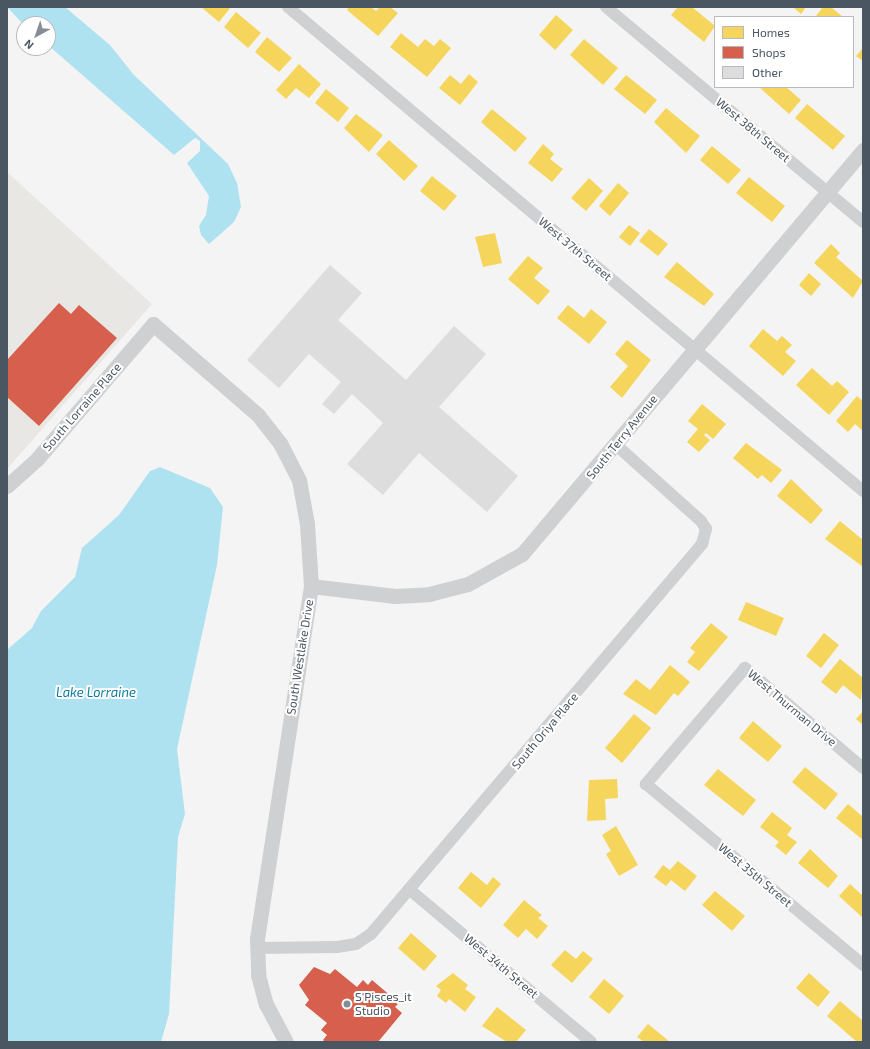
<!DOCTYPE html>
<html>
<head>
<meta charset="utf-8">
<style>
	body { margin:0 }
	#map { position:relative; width:870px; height:1049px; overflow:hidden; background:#f4f4f4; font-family:"Exo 2",sans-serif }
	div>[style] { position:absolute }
	.commercial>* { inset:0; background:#e8e7e3 }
	.water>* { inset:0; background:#aee2f0 }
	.homes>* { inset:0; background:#f6d55c }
	.shops>* { inset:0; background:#d6604d }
	.building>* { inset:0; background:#ddddde }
	.minor>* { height:12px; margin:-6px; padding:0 6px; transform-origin:6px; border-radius:6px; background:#ced0d2 }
	.tertiary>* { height:15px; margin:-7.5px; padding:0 7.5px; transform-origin:7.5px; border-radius:7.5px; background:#ced0d2 }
	.dots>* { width:11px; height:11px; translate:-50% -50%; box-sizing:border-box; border:2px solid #fff; border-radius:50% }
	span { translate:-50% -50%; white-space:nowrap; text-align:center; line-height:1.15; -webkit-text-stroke:4px #fff; paint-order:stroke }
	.street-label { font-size:12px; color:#4a5661 }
	.poi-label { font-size:12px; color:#4a5661 }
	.left { translate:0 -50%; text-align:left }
	.water-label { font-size:13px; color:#0c7c9b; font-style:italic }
	.frame { position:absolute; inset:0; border:8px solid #4a5661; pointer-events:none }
	.legend { position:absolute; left:714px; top:16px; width:140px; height:72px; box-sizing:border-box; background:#fff; border:1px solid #b7bbc0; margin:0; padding:5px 7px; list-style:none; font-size:12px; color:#4a5661 }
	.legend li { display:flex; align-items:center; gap:8px; height:20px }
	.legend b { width:20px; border:1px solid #b7bbc0 }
	.north { position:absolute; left:16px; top:16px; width:40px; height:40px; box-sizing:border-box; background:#fff; border:1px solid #b7bbc0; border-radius:50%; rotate:220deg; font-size:11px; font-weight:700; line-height:16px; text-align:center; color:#4a5661 }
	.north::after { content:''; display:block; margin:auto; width:14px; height:18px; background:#868d94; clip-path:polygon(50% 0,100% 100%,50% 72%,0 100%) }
</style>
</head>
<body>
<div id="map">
	<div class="commercial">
		<div style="clip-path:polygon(7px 172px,152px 304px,7px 469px)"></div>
	</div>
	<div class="water">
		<div style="clip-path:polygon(7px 7px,65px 7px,110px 45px,133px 74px,228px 164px,237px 183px,241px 207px,234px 222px,209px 244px,201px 235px,199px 226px,206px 215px,209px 196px,187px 163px,200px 151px,200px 141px,195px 138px,174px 155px,48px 45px,48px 24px,24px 25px)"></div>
		<div style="clip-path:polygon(160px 467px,210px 488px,223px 507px,217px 565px,177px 749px,185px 814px,178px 837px,169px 1014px,161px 1042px,7px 1042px,7px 650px,32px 628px,41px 611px,75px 577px,82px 548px,119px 515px,150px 471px)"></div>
	</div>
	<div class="homes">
		<div style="clip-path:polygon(201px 7px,231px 7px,219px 22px)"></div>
		<div style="clip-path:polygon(349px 7px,371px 7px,376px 11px,380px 7px,390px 7px,398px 13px,378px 36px,347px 10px)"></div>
		<div style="clip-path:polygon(678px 7px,692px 7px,715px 26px,704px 42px,671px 15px)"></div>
		<div style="clip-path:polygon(793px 7px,806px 7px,801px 14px)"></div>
		<div style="clip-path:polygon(823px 7px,831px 7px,843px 17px,815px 17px)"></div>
		<div style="clip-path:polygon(236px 12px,261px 33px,248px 48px,224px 27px)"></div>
		<div style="clip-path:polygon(556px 15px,573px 30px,555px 50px,539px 35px)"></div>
		<div style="clip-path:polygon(401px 33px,418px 47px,425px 39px,434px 46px,440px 39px,451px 48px,427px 77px,390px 47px)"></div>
		<div style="clip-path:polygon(267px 37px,292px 58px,279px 72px,255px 52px)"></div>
		<div style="clip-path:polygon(584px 39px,618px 68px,603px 85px,570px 55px)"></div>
		<div style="clip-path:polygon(863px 48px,863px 61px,856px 56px)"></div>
		<div style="clip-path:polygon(299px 64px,321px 84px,309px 98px,296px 88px,286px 99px,276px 90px)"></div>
		<div style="clip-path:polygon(469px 74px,478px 82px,460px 105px,439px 88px,450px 75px,461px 84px)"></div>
		<div style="clip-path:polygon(626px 75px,657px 100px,645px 114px,614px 89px)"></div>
		<div style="clip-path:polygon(759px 87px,786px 87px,801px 100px,789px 114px)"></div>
		<div style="clip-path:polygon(326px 89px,349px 108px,338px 122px,315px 103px)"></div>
		<div style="clip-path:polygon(807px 104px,845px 136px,833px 150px,795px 118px)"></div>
		<div style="clip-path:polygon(666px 108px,700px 136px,686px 153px,654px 122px)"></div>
		<div style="clip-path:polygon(492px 109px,527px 138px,515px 152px,481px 122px)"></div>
		<div style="clip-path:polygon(356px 114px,383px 135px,369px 152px,344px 128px)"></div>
		<div style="clip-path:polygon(389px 140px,418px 166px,404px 181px,376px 154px)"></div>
		<div style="clip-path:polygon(543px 144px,554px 154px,550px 159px,563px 169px,552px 182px,528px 163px)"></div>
		<div style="clip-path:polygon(712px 146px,741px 170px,728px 184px,700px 160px)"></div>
		<div style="clip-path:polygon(432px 176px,457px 196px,444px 211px,420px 191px)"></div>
		<div style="clip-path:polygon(749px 177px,785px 206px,772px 222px,736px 193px)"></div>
		<div style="clip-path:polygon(589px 178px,603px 191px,586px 211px,571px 198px)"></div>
		<div style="clip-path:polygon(618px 183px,629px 193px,610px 216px,599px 206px)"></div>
		<div style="clip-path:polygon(629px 225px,640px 233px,630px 246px,619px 237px)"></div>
		<div style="clip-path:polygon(649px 229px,668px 244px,658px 256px,639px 241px)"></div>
		<div style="clip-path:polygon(495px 233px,502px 263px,483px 267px,475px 237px)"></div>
		<div style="clip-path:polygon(831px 244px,840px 253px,836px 257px,863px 281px,853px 298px,814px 263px)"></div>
		<div style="clip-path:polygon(528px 256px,543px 268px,534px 278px,550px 291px,538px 305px,508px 279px)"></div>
		<div style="clip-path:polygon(677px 262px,714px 294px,704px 306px,664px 277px)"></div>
		<div style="clip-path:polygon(809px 273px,821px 284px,811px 296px,799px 285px)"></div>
		<div style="clip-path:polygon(568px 305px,584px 318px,591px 309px,607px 322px,589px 344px,557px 318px)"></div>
		<div style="clip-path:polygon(763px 329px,777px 341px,782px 336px,792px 345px,785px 352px,796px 361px,783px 376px,749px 346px)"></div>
		<div style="clip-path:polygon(627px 340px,651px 360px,622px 398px,610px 387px,628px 366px,615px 354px)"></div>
		<div style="clip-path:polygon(812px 368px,832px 386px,837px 381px,849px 392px,829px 415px,796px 385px)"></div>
		<div style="clip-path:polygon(857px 396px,863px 401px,863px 431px,855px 424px,848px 432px,836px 421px)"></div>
		<div style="clip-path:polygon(702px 404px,726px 424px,713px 439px,706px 433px,704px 435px,710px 440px,699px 452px,687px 442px,698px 429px,688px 421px)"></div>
		<div style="clip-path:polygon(746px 443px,782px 470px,771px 483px,762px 475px,758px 479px,733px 458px)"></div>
		<div style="clip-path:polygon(791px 479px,823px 510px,811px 524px,777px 496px)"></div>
		<div style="clip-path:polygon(840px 521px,863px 540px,862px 566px,825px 539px)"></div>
		<div style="clip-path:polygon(746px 602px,784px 618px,776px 636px,738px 620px)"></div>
		<div style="clip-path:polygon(711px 623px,728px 637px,699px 671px,687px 662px,695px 652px,690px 648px)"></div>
		<div style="clip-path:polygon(824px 633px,839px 645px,821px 668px,806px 656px)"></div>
		<div style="clip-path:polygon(840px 659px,863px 678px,861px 700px,843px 685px,836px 694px,821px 682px)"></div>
		<div style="clip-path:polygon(670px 665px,690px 682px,678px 696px,674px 693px,656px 715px,623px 694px,636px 679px,650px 690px)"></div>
		<div style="clip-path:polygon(863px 711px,863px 725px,856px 719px)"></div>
		<div style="clip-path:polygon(634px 714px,651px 728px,622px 763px,605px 748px)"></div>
		<div style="clip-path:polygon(753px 721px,782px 746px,768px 762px,739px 738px)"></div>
		<div style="clip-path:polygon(805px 767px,838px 794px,825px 810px,792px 782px)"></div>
		<div style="clip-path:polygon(718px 769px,756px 800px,743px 816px,704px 785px)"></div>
		<div style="clip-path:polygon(617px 779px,618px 798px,605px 799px,606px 820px,587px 821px,589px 780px)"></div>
		<div style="clip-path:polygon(848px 804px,863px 817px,863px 840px,836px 818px)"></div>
		<div style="clip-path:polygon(772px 812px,792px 828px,787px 835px,797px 842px,786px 855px,775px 846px,779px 842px,760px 827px)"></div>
		<div style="clip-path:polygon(616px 826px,638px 865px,619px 876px,606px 854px,611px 851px,602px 835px)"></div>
		<div style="clip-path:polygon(810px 849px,838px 876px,828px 888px,798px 863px)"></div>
		<div style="clip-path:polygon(678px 861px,697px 876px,685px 891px,671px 880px,666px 886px,654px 877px,663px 865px,670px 870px)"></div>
		<div style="clip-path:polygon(471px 872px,487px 885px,493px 877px,501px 884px,481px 908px,458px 888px)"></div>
		<div style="clip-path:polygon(850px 884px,863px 896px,863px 918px,839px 896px)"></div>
		<div style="clip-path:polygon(715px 891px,745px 916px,732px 931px,702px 905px)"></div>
		<div style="clip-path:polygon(524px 900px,542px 915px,538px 918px,548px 926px,537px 939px,526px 929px,518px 938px,503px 925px)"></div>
		<div style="clip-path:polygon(411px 933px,437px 956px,424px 971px,398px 948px)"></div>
		<div style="clip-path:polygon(565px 950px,576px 959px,583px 951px,593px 959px,572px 983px,551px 965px)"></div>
		<div style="clip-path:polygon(453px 973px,468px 985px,465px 989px,476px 997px,465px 1012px,449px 999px,446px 1003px,437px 996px,441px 990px,436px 986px)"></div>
		<div style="clip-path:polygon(809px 973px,830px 992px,818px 1007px,796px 988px)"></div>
		<div style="clip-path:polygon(604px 979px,624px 996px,609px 1014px,589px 997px)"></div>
		<div style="clip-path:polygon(840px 1001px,863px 1021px,863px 1042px,857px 1042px,827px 1016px)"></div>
		<div style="clip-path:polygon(497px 1007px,526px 1030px,516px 1042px,507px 1042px,482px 1026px)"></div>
		<div style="clip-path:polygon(648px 1024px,670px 1042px,644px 1042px,637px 1037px)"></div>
	</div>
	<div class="shops">
		<div style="clip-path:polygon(59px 303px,71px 314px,79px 305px,117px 338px,39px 426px,7px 397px,7px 360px)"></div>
		<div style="clip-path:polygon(314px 967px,330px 974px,335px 969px,357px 987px,363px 980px,368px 985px,372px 980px,399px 1003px,395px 1007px,402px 1013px,378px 1042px,325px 1042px,323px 1040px,327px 1035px,321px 1030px,327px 1023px,305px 1005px,309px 1000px,299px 985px)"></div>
	</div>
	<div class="building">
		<div style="clip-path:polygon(330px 265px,362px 293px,338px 320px,406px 380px,454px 326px,486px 354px,439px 407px,518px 476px,487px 512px,419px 453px,383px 495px,347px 464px,383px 423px,352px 394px,334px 414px,322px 404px,341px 382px,309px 354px,279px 388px,247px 360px)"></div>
	</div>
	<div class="minor">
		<div style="left:288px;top:7px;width:752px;rotate:40.09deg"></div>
		<div style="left:606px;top:7px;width:335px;rotate:39.9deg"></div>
		<div style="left:863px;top:768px;width:155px;rotate:-139.7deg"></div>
		<div style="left:745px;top:668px;width:153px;rotate:130.5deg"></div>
		<div style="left:646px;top:784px;width:283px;rotate:39.8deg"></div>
		<div style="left:410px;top:890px;width:236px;rotate:40deg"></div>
		<div style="left:257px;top:948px;width:80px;rotate:-0.7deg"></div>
		<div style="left:337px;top:947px;width:19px;rotate:-9deg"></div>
		<div style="left:356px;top:944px;width:18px;rotate:-34deg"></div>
		<div style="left:371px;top:934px;width:512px;rotate:-49.68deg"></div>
		<div style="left:702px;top:544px;width:16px;rotate:-75deg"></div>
		<div style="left:706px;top:529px;width:9px;rotate:-122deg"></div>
		<div style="left:701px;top:521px;width:114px;rotate:-138.2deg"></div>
	</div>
	<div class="tertiary">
		<div style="left:7px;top:486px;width:40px;rotate:-42deg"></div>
		<div style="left:37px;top:459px;width:178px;rotate:-49.3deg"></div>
		<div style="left:153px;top:324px;width:139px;rotate:40.9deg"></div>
		<div style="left:258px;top:415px;width:36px;rotate:52deg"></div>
		<div style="left:280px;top:443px;width:42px;rotate:62.8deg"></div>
		<div style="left:299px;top:480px;width:45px;rotate:79.7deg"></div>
		<div style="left:307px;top:524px;width:62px;rotate:86.3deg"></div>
		<div style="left:311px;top:586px;width:356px;rotate:98.7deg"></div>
		<div style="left:257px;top:938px;width:37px;rotate:88deg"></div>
		<div style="left:258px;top:975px;width:30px;rotate:75deg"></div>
		<div style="left:266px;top:1004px;width:43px;rotate:62.2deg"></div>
		<div style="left:311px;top:586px;width:85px;rotate:6.8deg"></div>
		<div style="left:395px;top:596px;width:34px;rotate:-3deg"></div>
		<div style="left:429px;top:594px;width:40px;rotate:-14.4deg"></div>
		<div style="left:468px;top:584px;width:62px;rotate:-29.1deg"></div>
		<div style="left:522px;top:554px;width:529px;rotate:-49.83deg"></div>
	</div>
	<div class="dots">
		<div style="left:347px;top:1004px;background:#868d94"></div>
	</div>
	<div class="street-label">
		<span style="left:753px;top:130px;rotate:40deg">West 38th Street</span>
		<span style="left:575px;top:249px;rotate:40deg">West 37th Street</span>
		<span style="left:82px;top:407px;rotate:-49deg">South Lorraine Place</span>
		<span style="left:622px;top:437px;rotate:-51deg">South Terry Avenue</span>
		<span style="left:300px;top:657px;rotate:-81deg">South Westlake Drive</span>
		<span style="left:792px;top:708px;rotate:40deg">West Thurman Drive</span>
		<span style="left:545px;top:731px;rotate:-50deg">South Oriya Place</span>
		<span style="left:755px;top:875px;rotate:40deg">West 35th Street</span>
		<span style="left:501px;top:966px;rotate:40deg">West 34th Street</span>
	</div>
	<div class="poi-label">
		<span class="left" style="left:355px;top:1004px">S'Pisces_it<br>Studio</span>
	</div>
	<div class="water-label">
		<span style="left:96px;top:692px">Lake Lorraine</span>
	</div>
	<div class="frame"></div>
	<ul class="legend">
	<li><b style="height:11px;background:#f6d55c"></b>Homes</li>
	<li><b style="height:11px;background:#d6604d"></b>Shops</li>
	<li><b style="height:11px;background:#ddddde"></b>Other</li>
	</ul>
	<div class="north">N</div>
</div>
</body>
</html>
